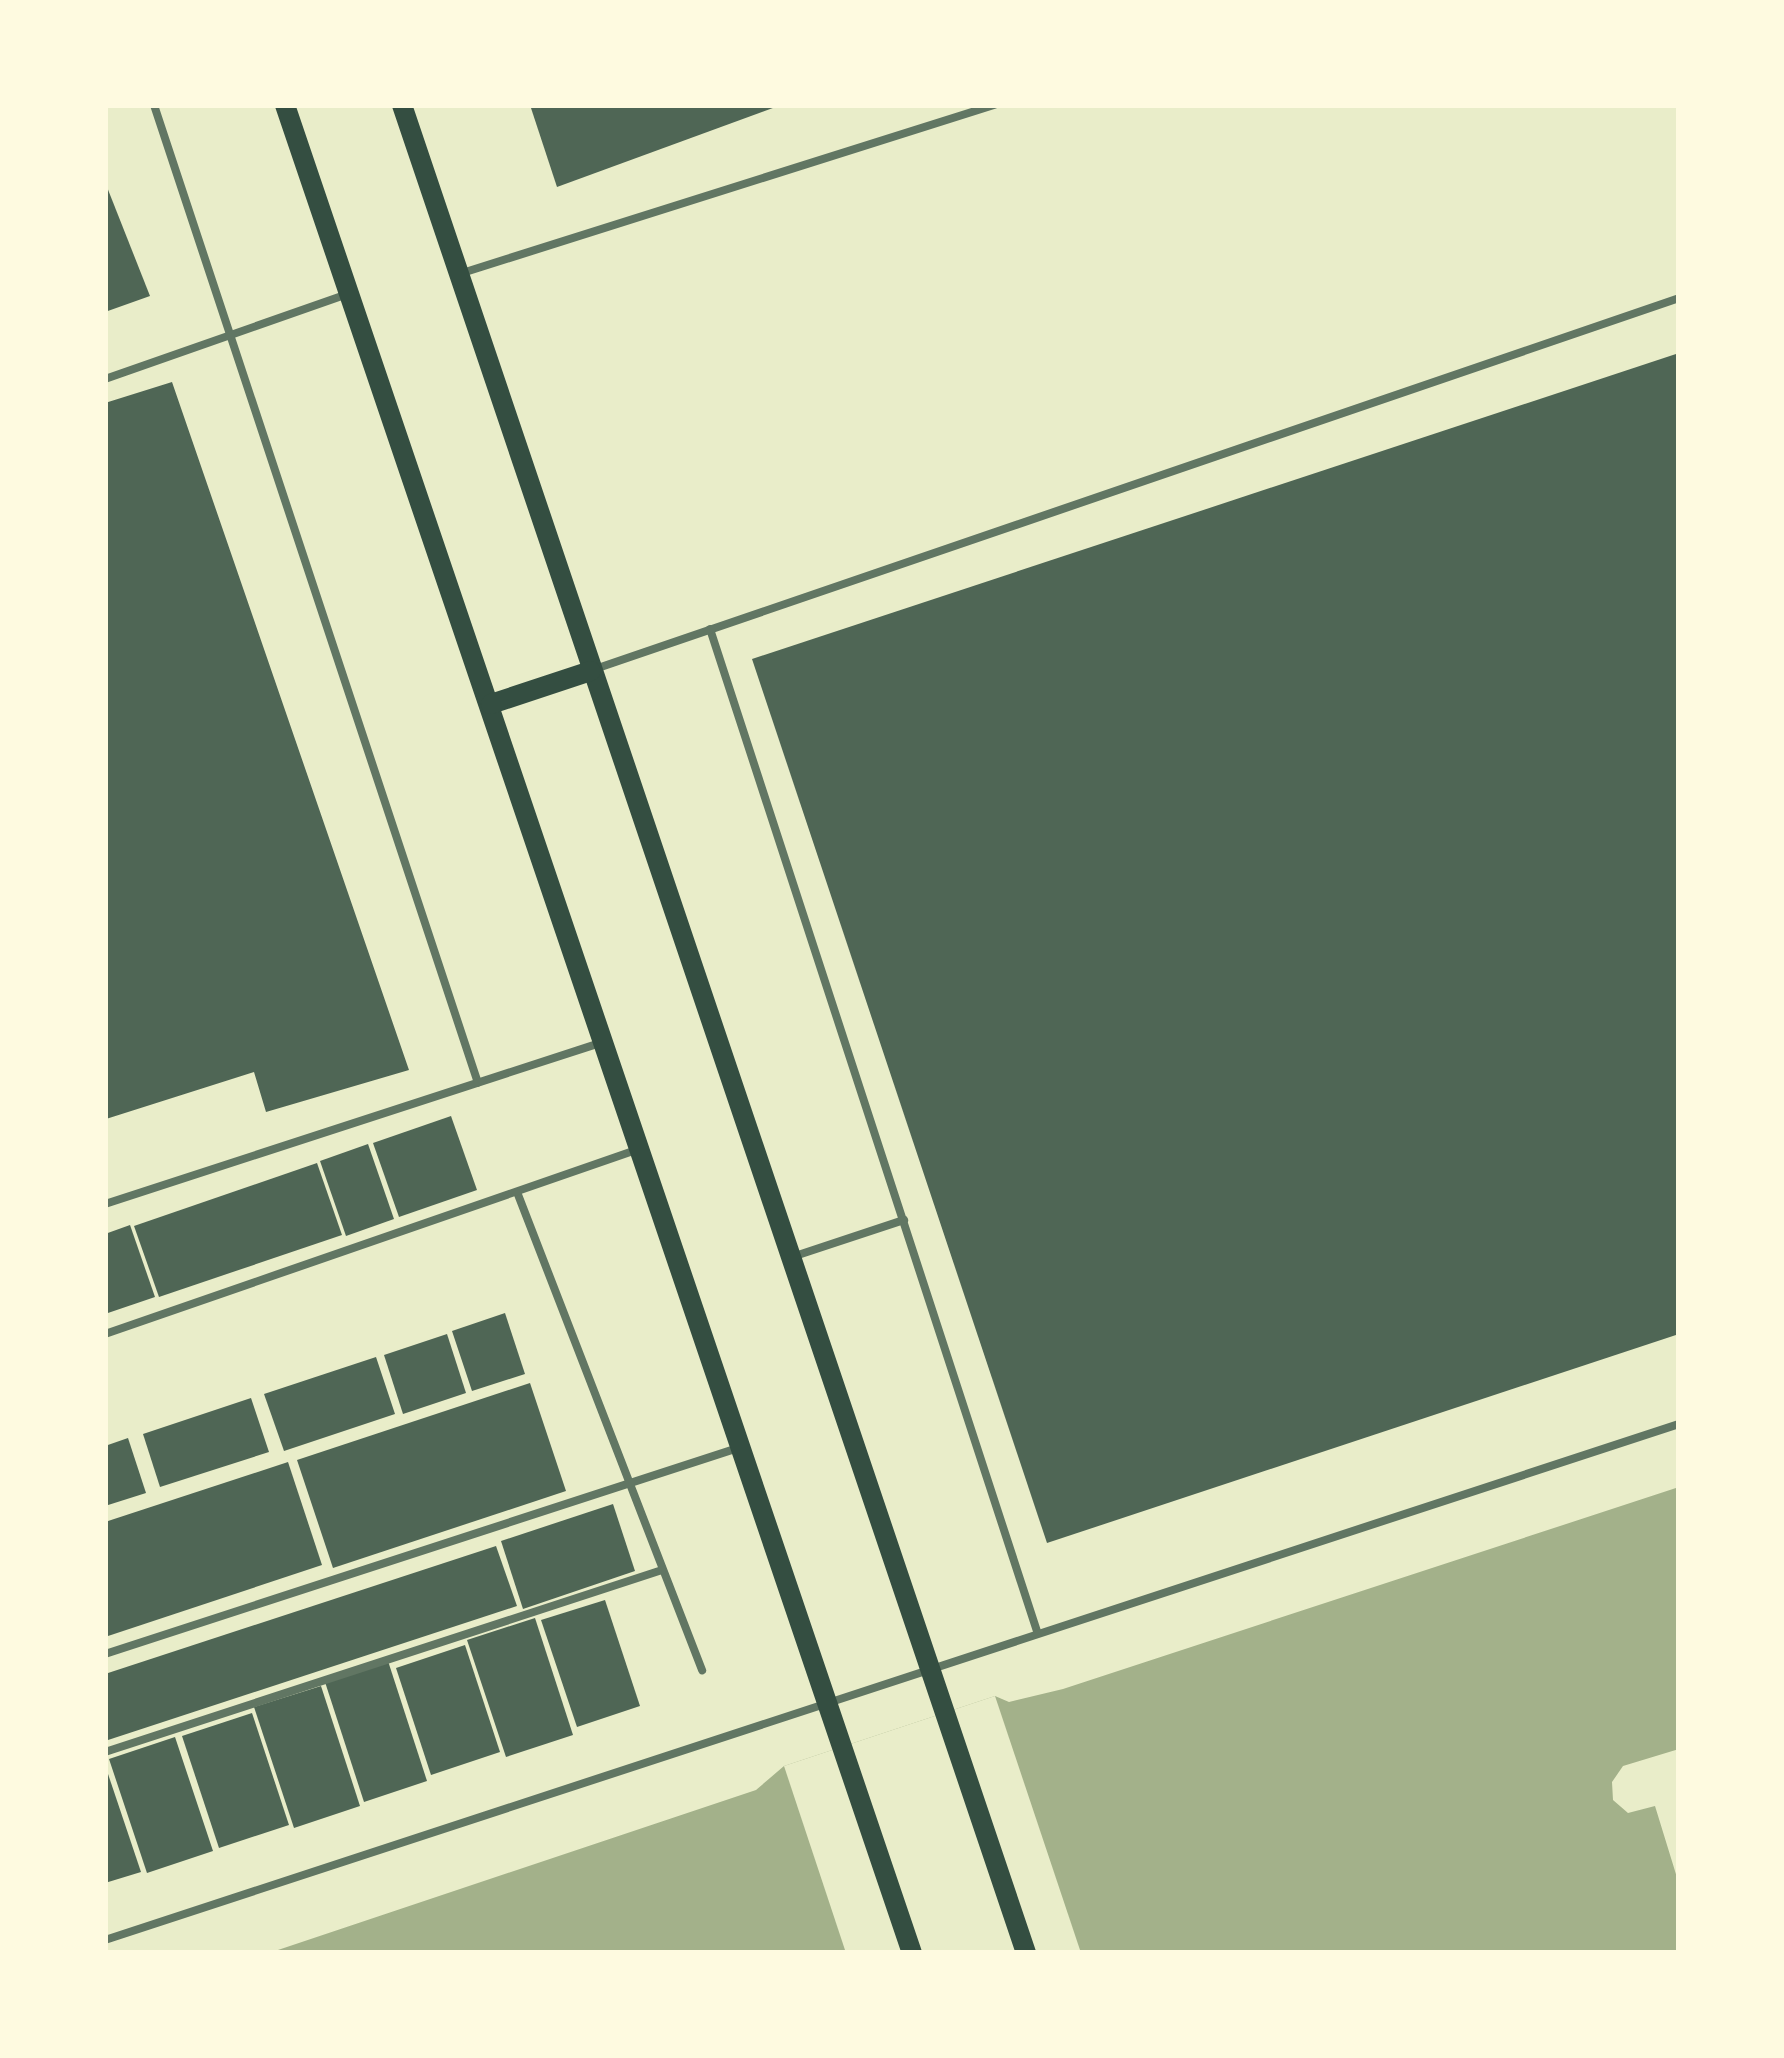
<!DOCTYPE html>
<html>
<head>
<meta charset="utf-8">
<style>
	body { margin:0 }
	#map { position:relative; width:1784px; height:2058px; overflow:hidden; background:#e9edc9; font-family:Commissioner,sans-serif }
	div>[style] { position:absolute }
	.water>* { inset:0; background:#a3b18a }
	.pier>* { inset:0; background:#e9edc9 }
	.building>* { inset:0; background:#4f6655 }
	.service>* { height:8px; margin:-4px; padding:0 4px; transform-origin:4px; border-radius:4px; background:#617663 }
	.secondary>* { height:20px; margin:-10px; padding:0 10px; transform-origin:10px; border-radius:10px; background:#344e41 }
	span { translate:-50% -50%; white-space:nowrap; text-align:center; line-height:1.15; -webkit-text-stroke:10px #fefae0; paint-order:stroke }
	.frame { position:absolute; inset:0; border:108px solid #fefae0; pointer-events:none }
</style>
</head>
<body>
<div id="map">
	<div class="water">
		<div style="clip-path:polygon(1679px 1487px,1679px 1749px,1623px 1766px,1612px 1782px,1613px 1800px,1628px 1813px,1655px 1806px,1679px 1884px,1679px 1953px,269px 1953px,756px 1790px,784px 1766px,995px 1696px,1009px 1702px,1063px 1689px)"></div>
	</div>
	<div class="pier">
		<div style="clip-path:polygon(995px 1696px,1081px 1953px,846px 1953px,784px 1766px)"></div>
	</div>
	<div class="building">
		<div style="clip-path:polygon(530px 105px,781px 105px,557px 187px)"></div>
		<div style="clip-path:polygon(105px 182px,150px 296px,105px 312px)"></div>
		<div style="clip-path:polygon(1679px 353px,1679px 1334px,1047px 1543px,752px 659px)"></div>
		<div style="clip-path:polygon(172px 382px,409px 1070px,266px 1112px,254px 1072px,106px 1119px,105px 403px)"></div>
		<div style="clip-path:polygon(451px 1116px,477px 1190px,399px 1217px,373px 1143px)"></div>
		<div style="clip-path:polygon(368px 1144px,394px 1219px,346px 1236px,320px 1161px)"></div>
		<div style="clip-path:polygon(317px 1163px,342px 1235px,159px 1297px,134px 1226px)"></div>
		<div style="clip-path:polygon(130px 1225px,155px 1297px,105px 1314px,105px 1234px)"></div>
		<div style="clip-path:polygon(505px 1313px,525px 1374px,472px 1391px,452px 1331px)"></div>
		<div style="clip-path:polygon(447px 1334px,466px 1393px,403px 1414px,384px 1355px)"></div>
		<div style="clip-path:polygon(376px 1357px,395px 1414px,284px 1451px,264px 1394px)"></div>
		<div style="clip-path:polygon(530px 1383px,566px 1491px,333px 1568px,297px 1460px)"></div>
		<div style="clip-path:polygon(251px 1398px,269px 1452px,160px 1487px,143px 1434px)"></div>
		<div style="clip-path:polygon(128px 1438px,146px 1493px,105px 1506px,105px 1446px)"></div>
		<div style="clip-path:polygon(288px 1462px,322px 1565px,105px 1637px,105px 1522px)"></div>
		<div style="clip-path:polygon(613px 1504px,635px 1571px,523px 1609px,501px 1541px)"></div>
		<div style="clip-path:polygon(496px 1546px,517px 1606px,105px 1741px,105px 1674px)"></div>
		<div style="clip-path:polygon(605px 1600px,640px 1706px,577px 1727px,541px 1620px)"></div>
		<div style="clip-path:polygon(535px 1618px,573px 1735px,506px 1757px,467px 1640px)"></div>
		<div style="clip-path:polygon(465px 1645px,500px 1752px,431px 1775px,396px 1668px)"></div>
		<div style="clip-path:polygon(388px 1661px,427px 1781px,364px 1802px,325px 1682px)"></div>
		<div style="clip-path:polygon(321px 1686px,360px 1806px,294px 1828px,254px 1707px)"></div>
		<div style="clip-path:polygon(252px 1713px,289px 1825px,219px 1848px,182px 1736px)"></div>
		<div style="clip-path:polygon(175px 1737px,213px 1851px,147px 1873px,109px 1759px)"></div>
		<div style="clip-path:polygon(105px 1765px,141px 1872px,105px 1883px)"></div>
	</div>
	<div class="service">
		<div style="left:154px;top:105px;width:1030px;rotate:71.67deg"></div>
		<div style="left:459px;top:274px;width:561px;rotate:-17.53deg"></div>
		<div style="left:105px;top:379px;width:257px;rotate:-19.3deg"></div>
		<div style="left:710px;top:629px;width:1054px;rotate:71.93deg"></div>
		<div style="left:595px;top:669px;width:1146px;rotate:-18.89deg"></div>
		<div style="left:517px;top:1192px;width:513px;rotate:68.84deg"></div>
		<div style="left:105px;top:1204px;width:521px;rotate:-18.02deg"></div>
		<div style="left:795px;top:1256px;width:115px;rotate:-18.3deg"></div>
		<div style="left:105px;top:1334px;width:562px;rotate:-19.11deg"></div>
		<div style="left:105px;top:1654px;width:666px;rotate:-18.03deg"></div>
		<div style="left:105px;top:1752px;width:586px;rotate:-18.09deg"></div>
		<div style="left:105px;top:1940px;width:1656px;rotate:-18.15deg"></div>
	</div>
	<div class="secondary">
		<div style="left:285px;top:105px;width:1951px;rotate:71.26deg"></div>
		<div style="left:402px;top:105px;width:1951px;rotate:71.34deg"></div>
		<div style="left:491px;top:704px;width:105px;rotate:-18.3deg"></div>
	</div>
	<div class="frame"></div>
</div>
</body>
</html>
